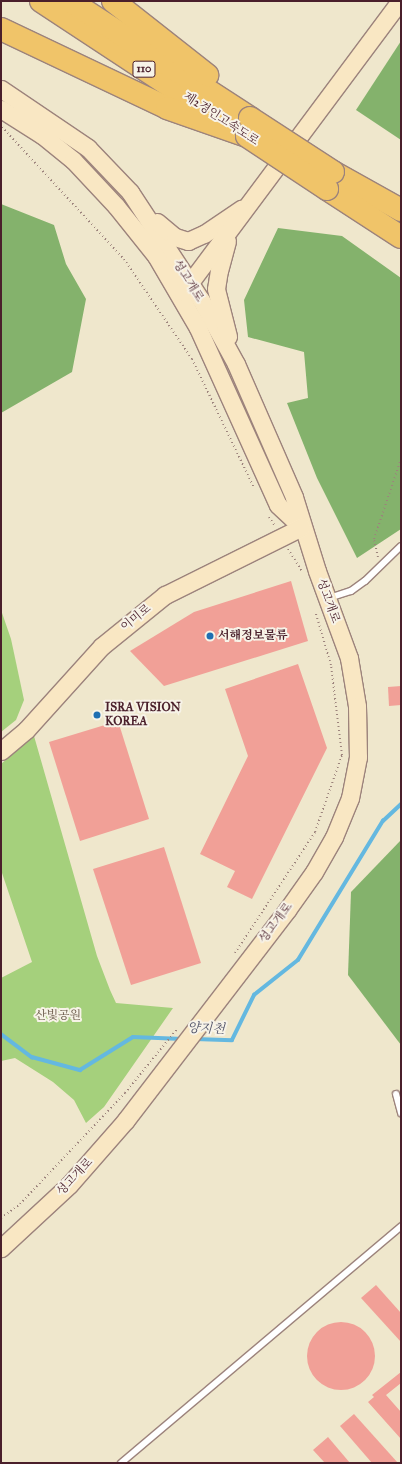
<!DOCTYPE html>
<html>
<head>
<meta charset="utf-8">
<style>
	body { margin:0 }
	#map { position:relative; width:402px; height:1464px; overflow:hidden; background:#efe7cc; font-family:"IM FELL Great Primer","Noto Serif KR",serif }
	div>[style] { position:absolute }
	.green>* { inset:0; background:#a5d07c }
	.forest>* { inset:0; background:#84b26c }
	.stream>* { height:3.5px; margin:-1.75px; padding:0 1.75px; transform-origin:1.75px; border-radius:1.75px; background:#64b8e0 }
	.building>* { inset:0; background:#f1a097 }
	.round { border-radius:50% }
	.path>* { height:2px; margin-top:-1px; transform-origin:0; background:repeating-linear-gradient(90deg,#9c837c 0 1px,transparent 0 4px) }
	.roads { filter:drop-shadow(1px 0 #9c837c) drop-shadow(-1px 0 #9c837c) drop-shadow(0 1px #9c837c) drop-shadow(0 -1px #9c837c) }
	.lane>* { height:6px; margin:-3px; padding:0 3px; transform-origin:3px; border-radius:3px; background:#fff }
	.secondary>* { height:17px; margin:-8.5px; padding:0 8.5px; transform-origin:8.5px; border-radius:8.5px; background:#f9e7c3 }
	.highway>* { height:22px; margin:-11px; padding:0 11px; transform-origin:11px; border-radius:11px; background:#f0c469 }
	.bridges { filter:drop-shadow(1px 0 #9c837c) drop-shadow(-1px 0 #9c837c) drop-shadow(0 1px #9c837c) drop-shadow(0 -1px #9c837c) }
	.highway-bridge>* { height:22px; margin:-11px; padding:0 11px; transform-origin:11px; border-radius:11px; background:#f0c469 }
	.dots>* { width:11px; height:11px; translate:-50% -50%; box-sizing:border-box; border:2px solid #f7f3e8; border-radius:50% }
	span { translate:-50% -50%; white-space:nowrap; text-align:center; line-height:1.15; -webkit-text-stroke:4px #f7f3e8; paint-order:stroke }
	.shield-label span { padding:1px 3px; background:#f7f3e8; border:1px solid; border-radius:3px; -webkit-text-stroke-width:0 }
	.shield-label { font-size:11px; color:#4a1f2b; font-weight:700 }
	.street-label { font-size:12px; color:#4a1f2b }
	.poi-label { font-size:12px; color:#4a1f2b; font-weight:700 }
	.left { translate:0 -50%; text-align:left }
	.park-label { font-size:12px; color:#655443 }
	.water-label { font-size:13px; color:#53556a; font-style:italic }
	.frame { position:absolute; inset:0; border:2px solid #4a1f2b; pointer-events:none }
</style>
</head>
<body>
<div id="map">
	<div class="green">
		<div style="clip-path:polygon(1px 610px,11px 639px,24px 700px,16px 720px,1px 732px)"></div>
		<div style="clip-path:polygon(34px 736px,97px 956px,110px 990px,116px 1003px,173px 1008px,104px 1107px,86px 1123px,74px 1100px,53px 1082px,15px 1058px,1px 1061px,1px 978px,32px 962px,1px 870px,1px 764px)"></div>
	</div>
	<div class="forest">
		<div style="clip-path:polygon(401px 41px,401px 140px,356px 110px)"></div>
		<div style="clip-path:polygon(1px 204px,54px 225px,66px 264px,86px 299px,72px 372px,1px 413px)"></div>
		<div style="clip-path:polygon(278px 228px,342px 236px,401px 278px,401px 529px,357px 558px,317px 478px,287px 403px,308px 398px,304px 352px,248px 337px,244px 300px)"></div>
		<div style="clip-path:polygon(401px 840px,401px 1045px,348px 975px,351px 892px)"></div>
	</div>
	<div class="stream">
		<div style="left:1px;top:1034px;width:39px;rotate:37deg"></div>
		<div style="left:32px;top:1057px;width:50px;rotate:15.2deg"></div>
		<div style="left:80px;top:1070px;width:62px;rotate:-31.9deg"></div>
		<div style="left:133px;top:1037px;width:50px;rotate:2.3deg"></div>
		<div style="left:195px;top:1039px;width:37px;rotate:2deg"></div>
		<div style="left:232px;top:1040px;width:50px;rotate:-63.9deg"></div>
		<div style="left:254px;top:995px;width:56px;rotate:-38.5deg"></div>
		<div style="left:298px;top:960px;width:163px;rotate:-58.6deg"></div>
		<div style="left:383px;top:821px;width:25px;rotate:-43deg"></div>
	</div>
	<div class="building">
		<div style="clip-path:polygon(291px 581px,308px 641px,164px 686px,130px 651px,194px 612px)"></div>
		<div style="clip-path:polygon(298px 664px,327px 748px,252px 899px,227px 887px,235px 871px,200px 854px,248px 756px,225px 689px)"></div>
		<div style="clip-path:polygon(401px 686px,401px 705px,389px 706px,388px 687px)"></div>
		<div style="clip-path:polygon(118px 721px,149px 819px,80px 841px,49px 742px)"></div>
		<div style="clip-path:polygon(164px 847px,201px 963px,131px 985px,93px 869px)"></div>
		<div style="clip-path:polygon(376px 1285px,401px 1313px,401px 1342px,361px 1298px)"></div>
		<div class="round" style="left:307px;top:1322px;width:68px;height:68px"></div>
		<div style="clip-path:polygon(401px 1372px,401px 1383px,386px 1395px,401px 1412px,401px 1439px,368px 1402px,374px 1397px,372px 1395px)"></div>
		<div style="clip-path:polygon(354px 1414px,398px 1463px,372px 1463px,340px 1426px)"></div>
		<div style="clip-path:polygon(328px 1437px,350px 1463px,325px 1463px,313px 1450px)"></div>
	</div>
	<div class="path">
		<div style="left:2px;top:127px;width:180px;rotate:47.3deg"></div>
		<div style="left:124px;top:259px;width:121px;rotate:55.8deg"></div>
		<div style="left:192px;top:359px;width:143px;rotate:64.3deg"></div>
		<div style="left:269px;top:517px;width:11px;rotate:56deg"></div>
		<div style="left:288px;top:549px;width:26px;rotate:58deg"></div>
		<div style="left:378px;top:557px;width:18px;rotate:-103deg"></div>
		<div style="left:374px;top:539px;width:84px;rotate:-71.4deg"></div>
		<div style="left:235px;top:953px;width:145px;rotate:-56.5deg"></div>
		<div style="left:315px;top:832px;width:82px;rotate:-70.7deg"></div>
		<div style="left:342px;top:755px;width:91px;rotate:-97deg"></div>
		<div style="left:331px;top:665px;width:56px;rotate:-106.5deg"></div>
		<div style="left:1px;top:1218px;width:24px;rotate:-36deg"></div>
		<div style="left:20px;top:1204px;width:153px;rotate:-46.6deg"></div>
		<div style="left:125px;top:1093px;width:82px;rotate:-50.9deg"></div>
	</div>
	<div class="roads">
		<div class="lane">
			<div style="left:329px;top:598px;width:23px;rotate:-18deg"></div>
			<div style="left:351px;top:591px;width:17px;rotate:-36deg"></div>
			<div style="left:365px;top:581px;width:50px;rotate:-44.2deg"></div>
			<div style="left:396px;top:1094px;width:20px;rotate:75deg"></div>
			<div style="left:121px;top:1463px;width:367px;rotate:-40.2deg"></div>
		</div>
		<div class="secondary">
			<div style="left:1px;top:89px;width:105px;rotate:34.1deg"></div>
			<div style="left:88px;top:148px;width:61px;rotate:46.3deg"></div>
			<div style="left:130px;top:192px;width:129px;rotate:56.7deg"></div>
			<div style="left:201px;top:300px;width:73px;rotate:61.3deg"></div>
			<div style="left:236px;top:364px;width:145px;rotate:66.4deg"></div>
			<div style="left:294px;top:497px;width:77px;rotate:72.7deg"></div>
			<div style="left:317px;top:571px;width:93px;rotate:69.8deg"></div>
			<div style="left:349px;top:658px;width:49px;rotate:80.5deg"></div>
			<div style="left:357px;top:706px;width:51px;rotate:88.9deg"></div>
			<div style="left:358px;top:757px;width:42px;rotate:101deg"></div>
			<div style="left:350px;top:798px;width:42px;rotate:112.3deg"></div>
			<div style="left:334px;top:837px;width:40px;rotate:119.7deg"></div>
			<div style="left:314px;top:872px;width:47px;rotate:125.4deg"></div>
			<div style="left:287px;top:910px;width:265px;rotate:127.5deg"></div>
			<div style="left:126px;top:1120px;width:86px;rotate:131.2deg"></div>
			<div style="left:69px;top:1185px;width:93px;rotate:137.2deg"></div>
			<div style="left:1px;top:109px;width:49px;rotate:32.4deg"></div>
			<div style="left:42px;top:135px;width:40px;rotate:39deg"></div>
			<div style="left:73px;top:160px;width:63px;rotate:46.9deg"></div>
			<div style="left:116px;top:206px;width:64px;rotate:51.3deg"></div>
			<div style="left:156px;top:256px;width:83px;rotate:59.7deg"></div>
			<div style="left:198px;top:328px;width:194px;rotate:65.7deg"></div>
			<div style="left:278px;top:505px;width:33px;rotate:43deg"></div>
			<div style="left:157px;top:222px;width:23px;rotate:40deg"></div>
			<div style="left:175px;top:237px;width:14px;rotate:17deg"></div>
			<div style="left:188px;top:241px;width:17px;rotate:-24deg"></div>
			<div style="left:204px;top:234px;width:45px;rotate:-34deg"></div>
			<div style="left:227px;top:241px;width:30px;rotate:105deg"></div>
			<div style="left:219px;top:270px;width:19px;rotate:99deg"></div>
			<div style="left:216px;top:289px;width:49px;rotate:75.7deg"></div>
			<div style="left:183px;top:292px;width:363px;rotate:-53.3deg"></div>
			<div style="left:1px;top:751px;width:33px;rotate:-40deg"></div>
			<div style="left:26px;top:730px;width:113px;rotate:-47.9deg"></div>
			<div style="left:102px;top:646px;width:81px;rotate:-39deg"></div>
			<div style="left:165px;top:595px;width:153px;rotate:-26.4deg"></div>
		</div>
		<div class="highway">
			<div style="left:41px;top:1px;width:211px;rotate:33.4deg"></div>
			<div style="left:70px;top:1px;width:215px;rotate:33deg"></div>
			<div style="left:113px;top:1px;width:120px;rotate:38.2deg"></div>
			<div style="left:1px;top:29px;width:184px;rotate:25.4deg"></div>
			<div style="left:167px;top:108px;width:85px;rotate:19.3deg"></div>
			<div style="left:333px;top:172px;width:78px;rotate:29.2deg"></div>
			<div style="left:327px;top:189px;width:88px;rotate:33deg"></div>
		</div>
	</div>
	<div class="bridges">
		<div class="highway-bridge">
			<div style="left:250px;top:118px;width:99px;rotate:33deg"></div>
			<div style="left:247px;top:136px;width:96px;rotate:33.5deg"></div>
		</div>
	</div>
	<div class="dots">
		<div style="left:210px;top:636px;background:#1f6fb2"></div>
		<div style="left:97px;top:715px;background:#1f6fb2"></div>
	</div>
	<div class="shield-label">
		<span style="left:144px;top:69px">110</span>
	</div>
	<div class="street-label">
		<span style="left:221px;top:119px;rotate:33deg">제2경인고속도로</span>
		<span style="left:188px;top:281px;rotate:58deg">성고개로</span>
		<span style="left:328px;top:601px;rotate:70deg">성고개로</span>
		<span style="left:136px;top:618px;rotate:-39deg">이미로</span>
		<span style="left:276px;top:923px;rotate:-53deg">성고개로</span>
		<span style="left:75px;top:1177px;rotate:-47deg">성고개로</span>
	</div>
	<div class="poi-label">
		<span class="left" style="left:218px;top:636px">서해정보물류</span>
		<span class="left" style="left:105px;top:715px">ISRA VISION<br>KOREA</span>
	</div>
	<div class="park-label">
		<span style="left:58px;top:1016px">산빛공원</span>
	</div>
	<div class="water-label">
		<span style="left:206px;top:1029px;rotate:2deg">양지천</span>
	</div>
	<div class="frame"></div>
</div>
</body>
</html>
